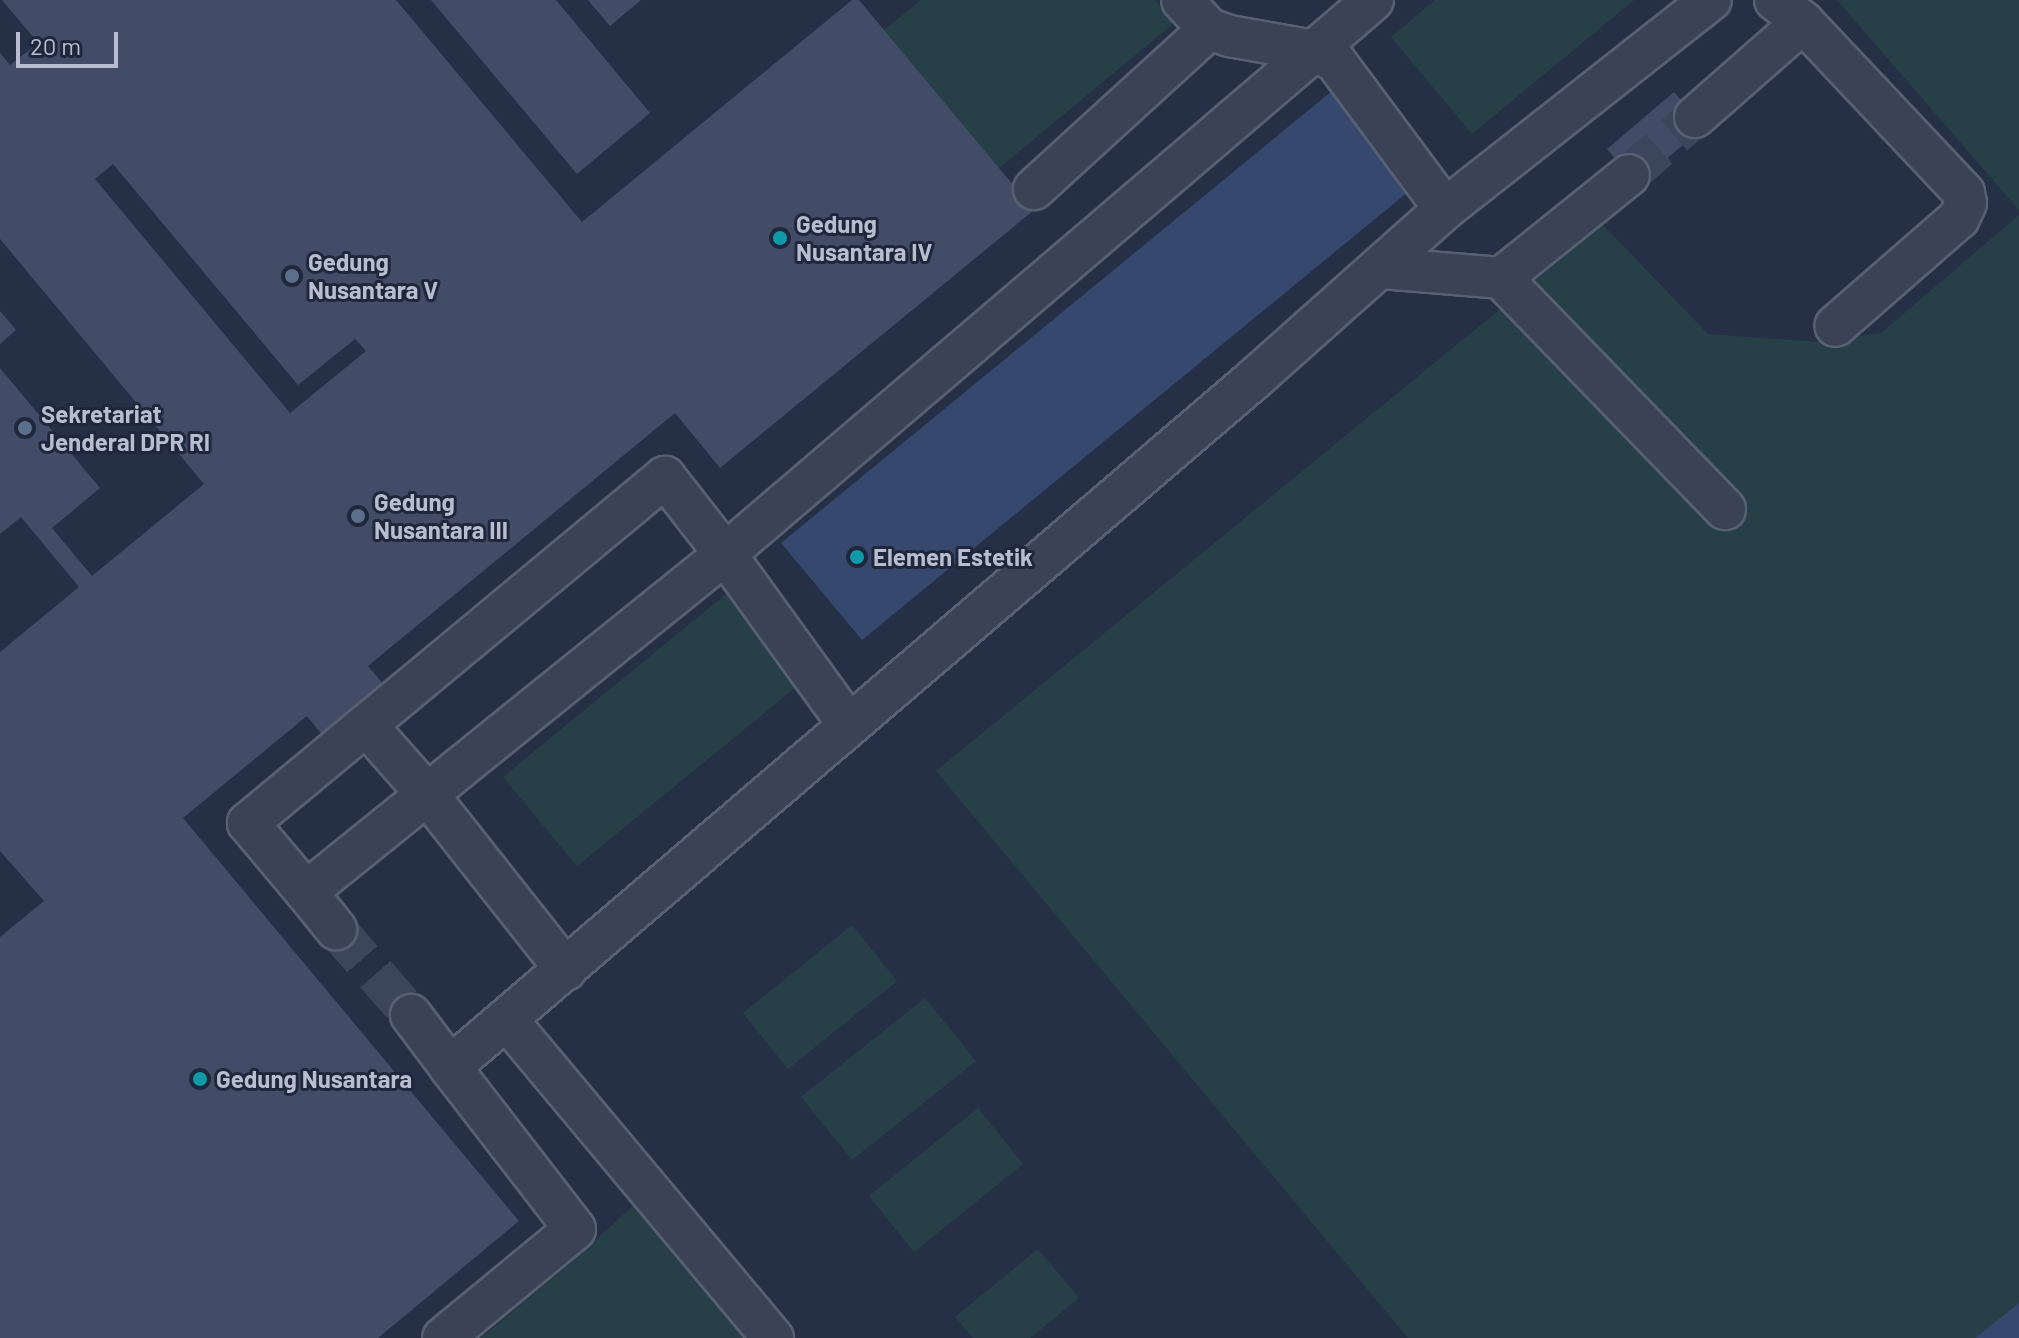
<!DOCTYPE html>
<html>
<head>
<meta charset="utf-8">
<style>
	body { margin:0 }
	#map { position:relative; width:2019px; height:1338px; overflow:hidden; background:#253046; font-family:Barlow,sans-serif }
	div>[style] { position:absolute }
	.green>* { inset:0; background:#274047 }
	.water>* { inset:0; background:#37486e }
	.building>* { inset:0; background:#424c67 }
	.minor-tunnel>* { height:40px; margin-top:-20px; transform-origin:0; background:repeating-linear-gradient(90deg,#3b455b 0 40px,transparent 0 60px) }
	.roads { filter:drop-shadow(2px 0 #586073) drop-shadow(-2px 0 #586073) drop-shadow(0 2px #586073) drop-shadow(0 -2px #586073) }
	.minor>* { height:40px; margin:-20px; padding:0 20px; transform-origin:20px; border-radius:20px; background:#3a4256 }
	.dots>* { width:22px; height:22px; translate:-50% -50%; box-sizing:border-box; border:4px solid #1e273b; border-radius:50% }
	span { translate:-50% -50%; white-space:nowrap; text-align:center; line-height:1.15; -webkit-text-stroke:6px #1e273b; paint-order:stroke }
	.poi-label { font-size:24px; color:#b8becf; font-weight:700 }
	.left { translate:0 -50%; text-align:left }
	.scale { position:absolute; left:16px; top:32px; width:102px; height:36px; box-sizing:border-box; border:4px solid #b8becf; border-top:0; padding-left:10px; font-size:24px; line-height:28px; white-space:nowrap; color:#b8becf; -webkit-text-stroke:6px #1e273b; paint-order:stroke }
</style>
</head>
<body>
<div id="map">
	<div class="green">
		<div style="clip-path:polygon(921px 0,1155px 0,1174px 23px,999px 168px,884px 30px)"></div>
		<div style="clip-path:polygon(1435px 0,1634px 0,1472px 134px,1391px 37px)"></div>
		<div style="clip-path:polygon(1837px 0,2019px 0,2019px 210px)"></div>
		<div style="clip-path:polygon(2019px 215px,2019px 1303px,1975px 1338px,1408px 1338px,936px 771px,1603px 225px,1708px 334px,1820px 342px,1881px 333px)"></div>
		<div style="clip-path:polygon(726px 594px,801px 683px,577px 866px,503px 777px)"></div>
		<div style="clip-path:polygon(852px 925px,897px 981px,788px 1069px,743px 1013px)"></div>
		<div style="clip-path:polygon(925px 998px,976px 1061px,852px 1160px,801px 1097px)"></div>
		<div style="clip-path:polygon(978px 1108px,1023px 1164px,914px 1252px,869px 1196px)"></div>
		<div style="clip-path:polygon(633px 1206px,743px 1338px,481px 1338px,567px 1266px)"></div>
		<div style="clip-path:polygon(1038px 1249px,1079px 1298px,1030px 1338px,973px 1338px,955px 1317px)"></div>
	</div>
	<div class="water">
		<div style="clip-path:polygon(1338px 86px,1419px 183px,862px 640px,781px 543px)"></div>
		<div style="clip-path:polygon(2019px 1303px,2019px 1338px,1975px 1338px)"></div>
	</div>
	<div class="building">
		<div style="clip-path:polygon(evenodd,2px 0,396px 0,582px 222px,852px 0,859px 0,1034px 210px,720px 468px,675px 413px,368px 666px,388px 690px,327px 741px,307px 716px,183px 818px,519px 1221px,378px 1338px,0 1338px,0 937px,44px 901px,0 851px,0 652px,79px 587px,21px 517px,0 534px,0 368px,100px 488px,52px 528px,92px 576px,204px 484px,0 239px,0 53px,10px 65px,38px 43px,2px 0,113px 164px,298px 385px,355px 339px,366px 351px,290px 413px,95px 179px,113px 164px)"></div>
		<div style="clip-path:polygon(431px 0,556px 0,650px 113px,577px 174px)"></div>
		<div style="clip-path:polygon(588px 0,641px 0,610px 26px)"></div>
		<div style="clip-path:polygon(1674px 92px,1704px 127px,1637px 184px,1607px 149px)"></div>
		<div style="clip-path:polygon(0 311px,16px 330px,0 344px)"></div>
	</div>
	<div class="minor-tunnel">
		<div style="left:1629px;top:175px;width:88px;rotate:-41.3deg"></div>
		<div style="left:336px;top:929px;width:114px;rotate:48.9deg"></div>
	</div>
	<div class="roads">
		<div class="minor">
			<div style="left:1182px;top:0;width:40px;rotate:47deg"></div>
			<div style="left:1209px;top:29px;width:21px;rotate:19deg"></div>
			<div style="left:1229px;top:36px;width:86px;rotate:10deg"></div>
			<div style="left:1314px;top:51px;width:78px;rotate:-40.8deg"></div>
			<div style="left:1775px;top:0;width:36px;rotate:38deg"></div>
			<div style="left:1803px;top:22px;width:235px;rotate:46.7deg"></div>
			<div style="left:1964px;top:193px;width:10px;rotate:79deg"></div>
			<div style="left:1966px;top:203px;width:17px;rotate:115deg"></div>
			<div style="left:1959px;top:218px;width:164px;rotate:138.9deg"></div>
			<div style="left:1695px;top:117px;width:144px;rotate:-41.3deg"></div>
			<div style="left:1034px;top:189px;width:237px;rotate:-42.4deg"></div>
			<div style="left:1380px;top:268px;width:121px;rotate:4.7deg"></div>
			<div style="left:1501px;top:278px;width:322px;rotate:45.9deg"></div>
			<div style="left:1501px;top:278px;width:164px;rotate:-38.8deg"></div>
			<div style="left:366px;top:725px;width:92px;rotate:48.5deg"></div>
			<div style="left:427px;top:794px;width:224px;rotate:51.7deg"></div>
			<div style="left:849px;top:725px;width:211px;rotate:-125.9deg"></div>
			<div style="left:725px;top:554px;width:98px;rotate:-127.9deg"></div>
			<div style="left:665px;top:477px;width:542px;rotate:140.32deg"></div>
			<div style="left:248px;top:823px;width:90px;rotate:50deg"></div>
			<div style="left:306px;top:892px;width:538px;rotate:-38.89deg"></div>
			<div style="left:725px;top:554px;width:775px;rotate:-40.5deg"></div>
			<div style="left:1314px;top:51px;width:23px;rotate:25deg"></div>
			<div style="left:1335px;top:61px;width:184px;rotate:53.4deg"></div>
			<div style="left:306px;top:892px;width:48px;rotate:51deg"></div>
			<div style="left:411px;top:1015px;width:65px;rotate:53.1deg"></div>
			<div style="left:450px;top:1067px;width:1057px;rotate:-40.55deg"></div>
			<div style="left:1253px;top:380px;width:257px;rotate:-41.7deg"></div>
			<div style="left:1445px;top:209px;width:338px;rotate:-38.2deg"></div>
			<div style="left:507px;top:1020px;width:415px;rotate:50.1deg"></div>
			<div style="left:443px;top:1338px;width:171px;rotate:-39.5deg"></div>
			<div style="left:575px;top:1229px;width:205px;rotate:-127.7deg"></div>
		</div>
	</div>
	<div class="dots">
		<div style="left:780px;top:238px;background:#0f9aa8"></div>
		<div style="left:292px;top:276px;background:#5c6f8a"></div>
		<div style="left:25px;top:428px;background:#5c6f8a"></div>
		<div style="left:358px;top:516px;background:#5c6f8a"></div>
		<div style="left:857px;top:557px;background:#0f9aa8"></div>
		<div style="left:200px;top:1079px;background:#0f9aa8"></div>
	</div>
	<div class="poi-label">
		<span class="left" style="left:796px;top:238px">Gedung<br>Nusantara IV</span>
		<span class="left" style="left:308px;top:276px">Gedung<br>Nusantara V</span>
		<span class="left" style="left:41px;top:428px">Sekretariat<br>Jenderal DPR RI</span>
		<span class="left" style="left:374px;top:516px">Gedung<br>Nusantara III</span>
		<span class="left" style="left:873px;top:557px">Elemen Estetik</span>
		<span class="left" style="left:216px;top:1079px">Gedung Nusantara</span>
	</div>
	<div class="scale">20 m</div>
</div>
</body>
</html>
